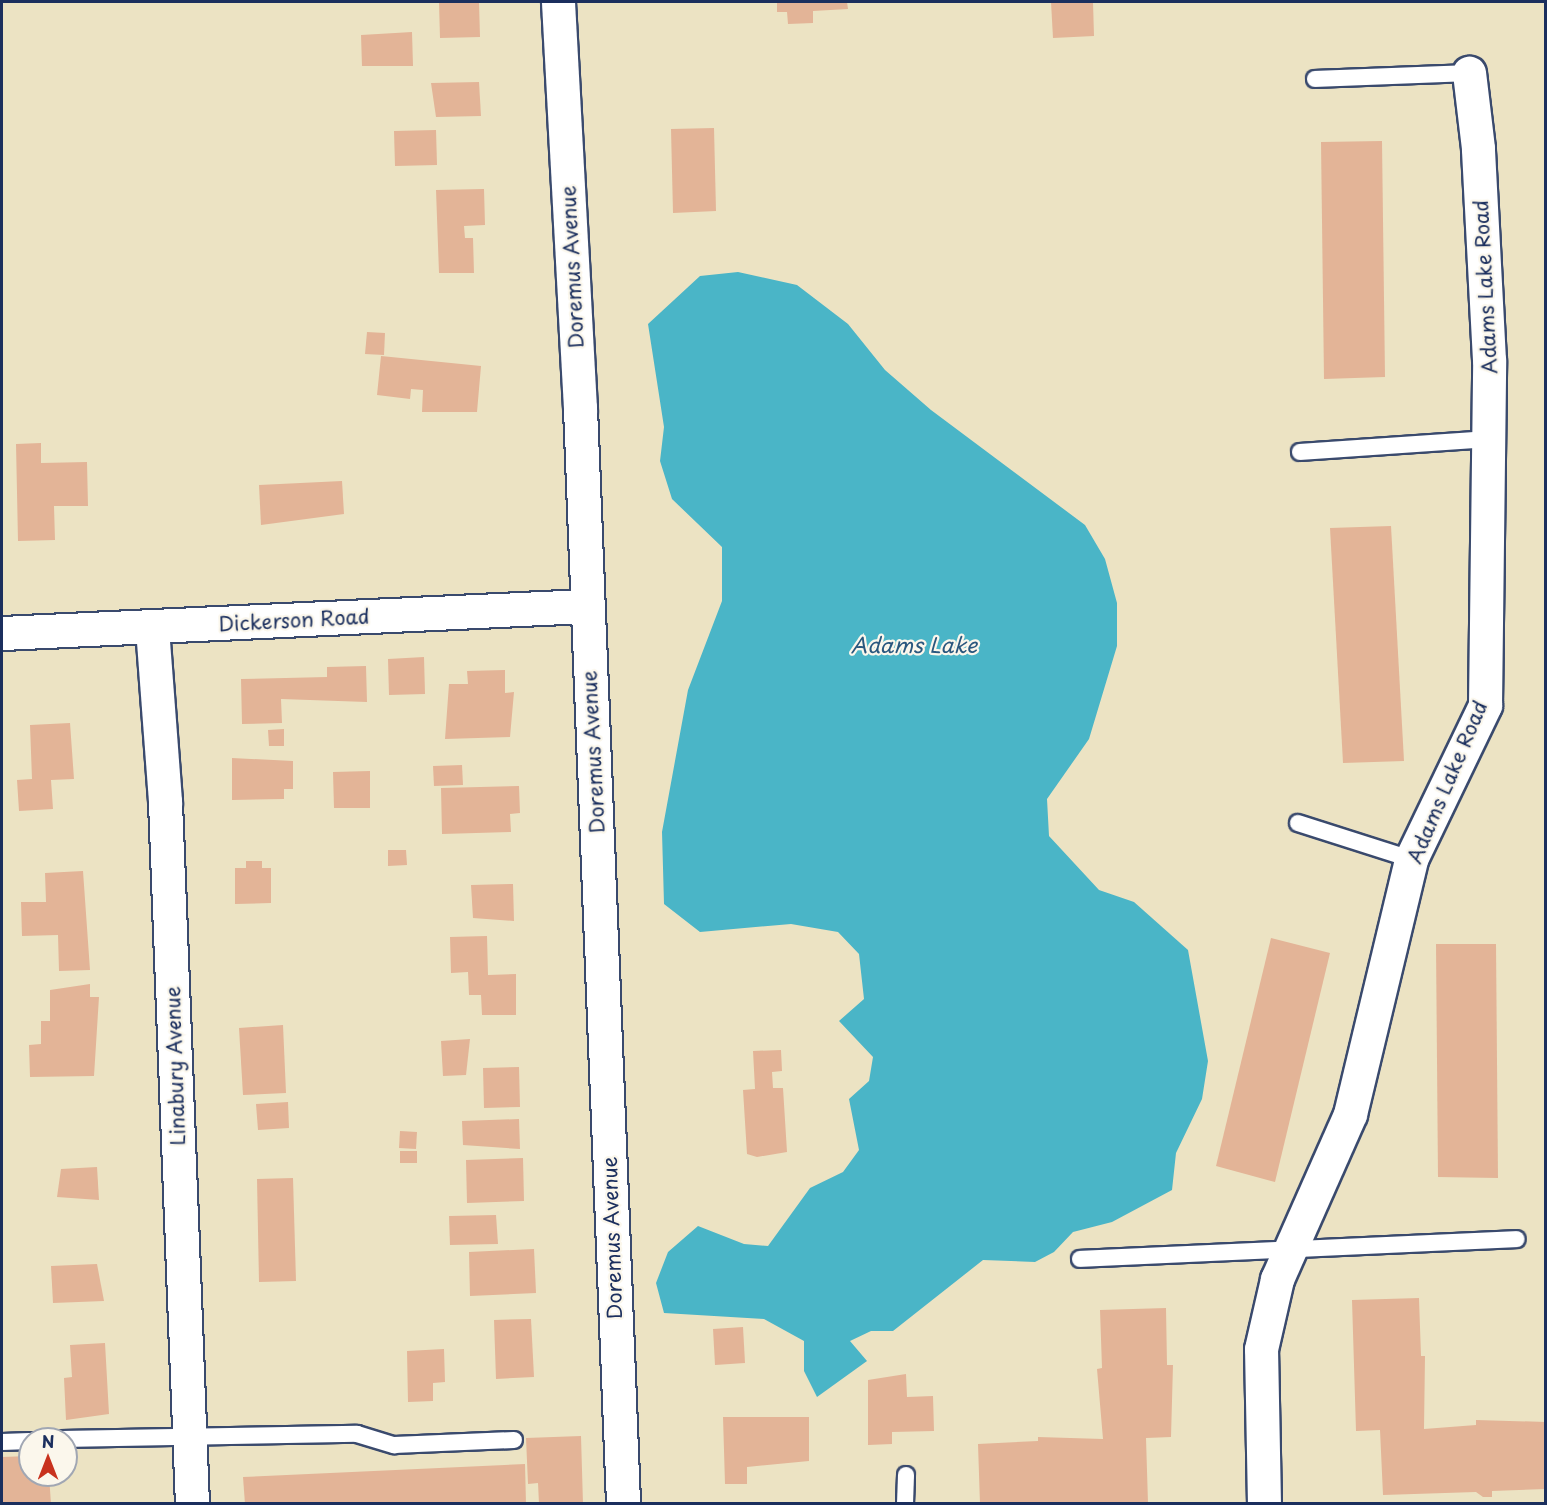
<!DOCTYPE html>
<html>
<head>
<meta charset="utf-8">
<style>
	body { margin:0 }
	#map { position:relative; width:1547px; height:1505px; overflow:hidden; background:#ece3c3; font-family:"Playpen Sans",sans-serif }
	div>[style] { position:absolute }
	.water>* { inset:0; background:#4ab5c7 }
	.building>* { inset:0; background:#e3b497 }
	.roads { filter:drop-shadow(2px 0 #3a4a6d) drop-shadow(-2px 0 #3a4a6d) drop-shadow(0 2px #3a4a6d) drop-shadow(0 -2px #3a4a6d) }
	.service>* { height:16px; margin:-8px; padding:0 8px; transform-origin:8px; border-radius:8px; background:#fff }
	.minor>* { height:33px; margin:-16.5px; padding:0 16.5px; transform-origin:16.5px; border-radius:16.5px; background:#fff }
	span { translate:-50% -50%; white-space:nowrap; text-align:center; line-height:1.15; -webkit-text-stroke:4.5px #fbf7ec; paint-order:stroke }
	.street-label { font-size:20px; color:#1b2f5e }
	.water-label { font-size:21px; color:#29577e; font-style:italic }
	.frame { position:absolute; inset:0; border:3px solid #1b2f5e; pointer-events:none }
	.north { position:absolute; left:18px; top:1427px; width:60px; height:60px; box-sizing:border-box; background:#fbf7ec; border:2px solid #a1a7b3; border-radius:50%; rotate:0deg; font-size:16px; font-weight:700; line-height:24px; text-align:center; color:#1b2f5e }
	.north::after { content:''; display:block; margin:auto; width:21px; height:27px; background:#c8321e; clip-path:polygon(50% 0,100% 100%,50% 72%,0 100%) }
</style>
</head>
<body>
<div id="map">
	<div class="water">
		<div style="clip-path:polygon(738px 272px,797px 285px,848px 324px,885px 370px,931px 410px,1085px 525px,1105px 559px,1117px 603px,1117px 646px,1089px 739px,1047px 799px,1049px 836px,1099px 890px,1134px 902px,1188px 950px,1208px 1061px,1202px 1099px,1176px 1153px,1172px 1190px,1112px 1222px,1073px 1232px,1054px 1252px,1035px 1262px,983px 1260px,893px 1331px,871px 1331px,850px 1341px,867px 1361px,817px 1397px,804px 1371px,804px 1341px,764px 1319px,664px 1313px,656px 1283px,668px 1252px,698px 1226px,744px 1244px,768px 1246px,810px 1188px,843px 1172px,859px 1150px,849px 1099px,869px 1081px,873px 1057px,839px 1021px,864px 999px,859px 954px,838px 932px,791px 924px,700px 932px,664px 904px,662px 832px,688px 690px,722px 601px,722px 547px,672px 499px,660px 461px,664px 427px,648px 324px,700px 276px)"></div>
	</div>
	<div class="building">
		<div style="clip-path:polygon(439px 2px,479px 2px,480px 37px,440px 38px)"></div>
		<div style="clip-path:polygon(777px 2px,847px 2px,848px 9px,813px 11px,813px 23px,788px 24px,787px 12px,777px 12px)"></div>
		<div style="clip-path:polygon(1051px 2px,1093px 2px,1094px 36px,1053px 38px)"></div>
		<div style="clip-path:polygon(412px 32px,413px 66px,362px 66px,361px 35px)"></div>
		<div style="clip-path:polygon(479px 82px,481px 116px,436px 117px,431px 83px)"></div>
		<div style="clip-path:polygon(714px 128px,716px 211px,673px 213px,671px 129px)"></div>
		<div style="clip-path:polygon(436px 130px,437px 165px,395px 166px,394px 131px)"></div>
		<div style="clip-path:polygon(1382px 141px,1385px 377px,1324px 379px,1321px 142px)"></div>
		<div style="clip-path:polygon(484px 189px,485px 225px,464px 226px,465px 238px,473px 238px,474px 273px,439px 273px,436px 190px)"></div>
		<div style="clip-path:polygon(367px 332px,385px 333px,384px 355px,365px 354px)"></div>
		<div style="clip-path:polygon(381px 356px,481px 366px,477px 412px,422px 412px,423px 390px,411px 389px,410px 399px,377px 395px)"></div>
		<div style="clip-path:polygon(41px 443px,41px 463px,87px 462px,88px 506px,54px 506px,55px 540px,18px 541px,16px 444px)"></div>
		<div style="clip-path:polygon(342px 481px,344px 514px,261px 525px,259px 485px)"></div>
		<div style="clip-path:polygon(1391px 526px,1404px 761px,1343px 763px,1330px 528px)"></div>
		<div style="clip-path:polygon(424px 657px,425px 694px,389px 695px,388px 659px)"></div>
		<div style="clip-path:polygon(366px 666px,367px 702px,281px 699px,282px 723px,242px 724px,241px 679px,327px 677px,327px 667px)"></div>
		<div style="clip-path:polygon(505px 670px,505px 693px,514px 692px,510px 737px,445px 739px,449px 684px,468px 684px,467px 671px)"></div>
		<div style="clip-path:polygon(70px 723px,74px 779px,51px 780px,53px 809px,19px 811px,17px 780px,32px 779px,30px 725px)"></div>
		<div style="clip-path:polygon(284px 729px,284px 746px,269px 746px,268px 730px)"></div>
		<div style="clip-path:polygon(232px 758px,293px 761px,293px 789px,284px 789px,284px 799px,232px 800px)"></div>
		<div style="clip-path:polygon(462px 765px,463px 785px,434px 786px,433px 766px)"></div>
		<div style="clip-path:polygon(370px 771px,370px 808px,334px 808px,333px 772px)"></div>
		<div style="clip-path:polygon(519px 786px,520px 813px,510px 814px,511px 832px,442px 834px,441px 788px)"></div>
		<div style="clip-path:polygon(388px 850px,406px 850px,407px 865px,388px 866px)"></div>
		<div style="clip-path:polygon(246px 861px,262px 861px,262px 868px,271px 868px,271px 903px,235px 904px,235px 868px,246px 868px)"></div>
		<div style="clip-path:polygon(83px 871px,90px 970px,59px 971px,58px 935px,22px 936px,21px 902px,46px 902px,45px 873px)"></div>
		<div style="clip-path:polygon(513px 884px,514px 921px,473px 918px,471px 885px)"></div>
		<div style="clip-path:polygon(487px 936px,488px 975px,516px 974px,516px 1015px,482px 1015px,481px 995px,469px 995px,468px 972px,451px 973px,450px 937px)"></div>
		<div style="clip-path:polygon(1271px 938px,1330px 953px,1275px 1182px,1216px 1166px)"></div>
		<div style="clip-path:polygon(1436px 944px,1496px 944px,1498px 1178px,1438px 1177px)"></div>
		<div style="clip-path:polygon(90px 984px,90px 997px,99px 997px,94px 1076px,30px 1077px,29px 1045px,41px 1044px,41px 1021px,50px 1021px,50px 990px)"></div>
		<div style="clip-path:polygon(283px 1025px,286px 1093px,243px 1095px,239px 1028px)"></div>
		<div style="clip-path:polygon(470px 1039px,466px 1075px,443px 1076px,441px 1041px)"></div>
		<div style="clip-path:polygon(781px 1050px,782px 1071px,772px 1072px,773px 1088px,783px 1088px,787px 1152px,757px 1157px,747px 1154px,743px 1090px,755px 1089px,753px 1051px)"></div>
		<div style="clip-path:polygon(519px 1067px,520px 1107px,484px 1108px,483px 1068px)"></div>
		<div style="clip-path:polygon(288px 1102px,289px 1128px,258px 1130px,256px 1104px)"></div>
		<div style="clip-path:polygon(519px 1119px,520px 1149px,463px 1145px,462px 1121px)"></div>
		<div style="clip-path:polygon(400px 1131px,417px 1132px,416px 1149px,399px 1148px)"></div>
		<div style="clip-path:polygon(400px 1151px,417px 1151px,417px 1163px,400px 1163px)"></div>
		<div style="clip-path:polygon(523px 1158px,524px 1201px,467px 1203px,466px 1160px)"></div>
		<div style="clip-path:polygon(97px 1167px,99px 1200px,57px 1197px,61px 1169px)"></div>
		<div style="clip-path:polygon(293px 1178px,296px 1281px,259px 1282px,257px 1179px)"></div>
		<div style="clip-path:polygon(496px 1215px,498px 1244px,450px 1245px,449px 1216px)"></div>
		<div style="clip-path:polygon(534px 1249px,536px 1293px,470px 1296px,469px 1252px)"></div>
		<div style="clip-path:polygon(97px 1264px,104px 1301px,53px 1303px,51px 1266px)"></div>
		<div style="clip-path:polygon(1419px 1298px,1421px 1356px,1425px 1356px,1424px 1429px,1476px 1425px,1476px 1420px,1546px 1422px,1546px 1489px,1492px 1491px,1492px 1497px,1483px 1497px,1476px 1492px,1383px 1495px,1380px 1430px,1356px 1431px,1352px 1300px)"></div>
		<div style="clip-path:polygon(1166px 1308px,1167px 1365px,1173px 1365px,1171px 1437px,1146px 1438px,1148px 1503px,980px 1504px,978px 1444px,1038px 1441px,1038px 1437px,1103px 1439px,1097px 1369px,1102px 1368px,1100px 1310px)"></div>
		<div style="clip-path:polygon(531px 1319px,534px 1377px,496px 1379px,494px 1320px)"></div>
		<div style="clip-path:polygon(743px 1327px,745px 1363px,715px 1365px,713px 1329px)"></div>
		<div style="clip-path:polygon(105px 1343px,109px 1414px,66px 1420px,64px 1378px,72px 1377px,70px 1345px)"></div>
		<div style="clip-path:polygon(444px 1349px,445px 1382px,433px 1383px,433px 1401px,408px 1402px,407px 1351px)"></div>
		<div style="clip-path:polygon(906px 1374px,907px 1397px,933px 1396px,934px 1431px,892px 1432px,892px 1444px,868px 1445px,868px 1380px)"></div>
		<div style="clip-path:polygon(723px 1417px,809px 1417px,809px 1461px,747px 1467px,747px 1484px,725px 1484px)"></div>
		<div style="clip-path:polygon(581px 1436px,583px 1504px,539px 1504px,538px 1483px,528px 1484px,526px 1438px)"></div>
		<div style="clip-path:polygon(30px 1456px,30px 1475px,49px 1475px,51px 1504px,2px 1504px,2px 1457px)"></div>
		<div style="clip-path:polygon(525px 1464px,526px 1504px,245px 1504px,243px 1477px)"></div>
	</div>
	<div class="roads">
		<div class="service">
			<div style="left:1315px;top:79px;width:154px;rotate:-2.2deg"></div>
			<div style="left:1300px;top:452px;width:189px;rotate:-3.9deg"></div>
			<div style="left:1298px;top:823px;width:119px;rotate:17.7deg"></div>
			<div style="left:1080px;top:1259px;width:437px;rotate:-2.6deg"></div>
			<div style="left:61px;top:1439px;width:296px;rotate:-1deg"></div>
			<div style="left:357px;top:1434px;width:39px;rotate:17deg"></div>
			<div style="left:394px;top:1445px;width:120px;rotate:-2.4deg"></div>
			<div style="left:2px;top:1442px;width:28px;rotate:-2deg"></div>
			<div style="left:905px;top:1504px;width:29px;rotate:-88deg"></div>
		</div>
		<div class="minor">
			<div style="left:558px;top:2px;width:407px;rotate:86.9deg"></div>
			<div style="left:580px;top:408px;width:1097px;rotate:87.75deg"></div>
			<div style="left:152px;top:628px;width:174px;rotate:85.7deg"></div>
			<div style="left:165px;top:802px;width:703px;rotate:87.8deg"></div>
			<div style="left:2px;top:633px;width:585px;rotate:-2.65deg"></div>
			<div style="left:1264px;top:1504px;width:155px;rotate:-91.1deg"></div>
			<div style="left:1261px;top:1349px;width:72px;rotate:-77.1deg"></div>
			<div style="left:1277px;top:1279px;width:180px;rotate:-66.1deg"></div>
			<div style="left:1350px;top:1114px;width:262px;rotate:-76.5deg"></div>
			<div style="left:1411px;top:859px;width:171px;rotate:-64.3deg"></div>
			<div style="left:1485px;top:705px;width:345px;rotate:-89.3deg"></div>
			<div style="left:1489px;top:360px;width:212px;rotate:-93deg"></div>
			<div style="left:1478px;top:148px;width:76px;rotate:-96.8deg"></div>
		</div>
	</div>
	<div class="street-label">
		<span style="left:572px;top:267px;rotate:-93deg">Doremus Avenue</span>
		<span style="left:1485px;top:287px;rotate:-93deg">Adams Lake Road</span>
		<span style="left:294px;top:620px;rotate:-3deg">Dickerson Road</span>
		<span style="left:593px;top:752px;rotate:-93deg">Doremus Avenue</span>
		<span style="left:1447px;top:782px;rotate:-67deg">Adams Lake Road</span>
		<span style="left:175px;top:1066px;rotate:-92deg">Linabury Avenue</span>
		<span style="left:612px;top:1238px;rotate:-92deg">Doremus Avenue</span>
	</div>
	<div class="water-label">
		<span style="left:914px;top:644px">Adams Lake</span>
	</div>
	<div class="frame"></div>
	<div class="north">N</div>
</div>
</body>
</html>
